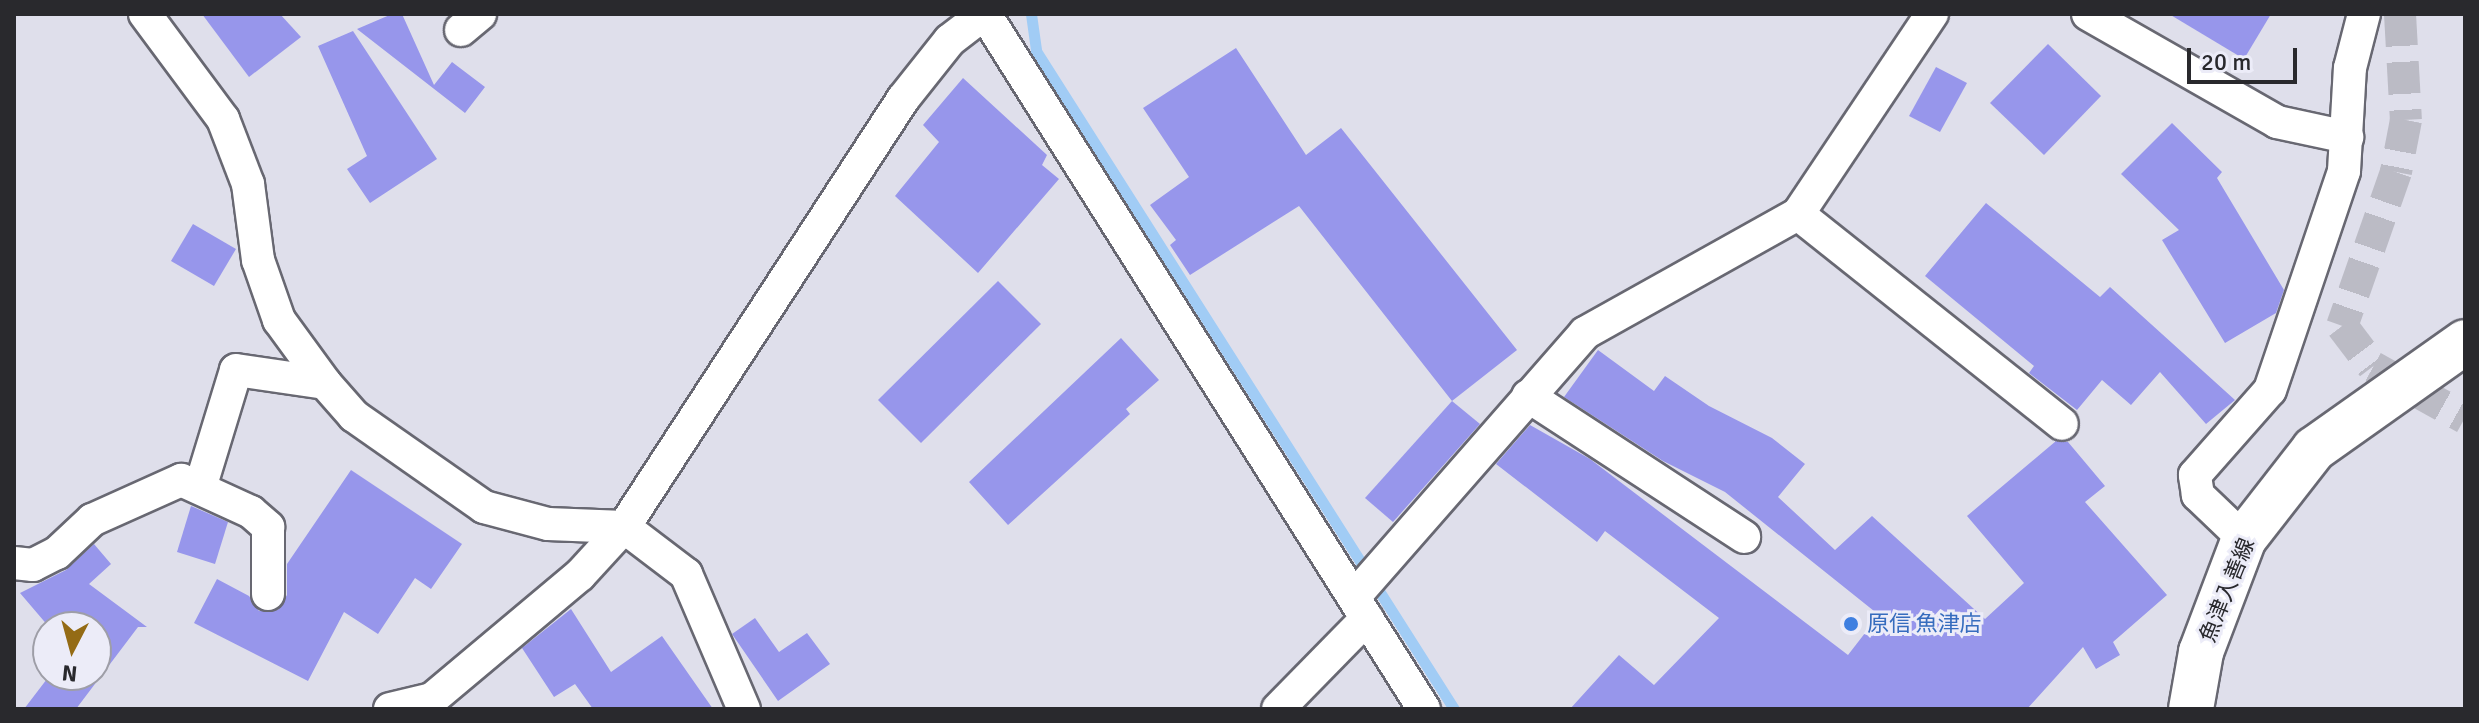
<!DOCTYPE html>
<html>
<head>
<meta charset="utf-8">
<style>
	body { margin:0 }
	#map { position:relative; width:2479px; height:723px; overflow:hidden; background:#dfdfeb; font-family:Signika,"Noto Sans JP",sans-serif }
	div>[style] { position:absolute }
	.stream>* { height:11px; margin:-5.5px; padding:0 5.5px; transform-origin:5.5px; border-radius:5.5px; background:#a1ccf5 }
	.building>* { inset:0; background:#9796eb }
	.minor-tunnel>* { height:32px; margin-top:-16px; transform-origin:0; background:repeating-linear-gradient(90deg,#bbbbc5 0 32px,transparent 0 48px) }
	.roads { filter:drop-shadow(2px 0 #686872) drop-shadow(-2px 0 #686872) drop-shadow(0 2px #686872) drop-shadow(0 -2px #686872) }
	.minor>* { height:32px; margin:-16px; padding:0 16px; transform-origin:16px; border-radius:16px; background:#fff }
	.secondary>* { height:44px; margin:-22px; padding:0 22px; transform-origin:22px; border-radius:22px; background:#fff }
	.dots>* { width:22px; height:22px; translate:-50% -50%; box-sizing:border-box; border:4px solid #ececf8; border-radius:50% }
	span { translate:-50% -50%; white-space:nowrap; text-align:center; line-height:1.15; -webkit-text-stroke:6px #ececf8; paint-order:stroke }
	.street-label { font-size:22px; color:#29292d }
	.shop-label { font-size:22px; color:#366cbe }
	.left { translate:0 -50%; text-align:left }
	.frame { position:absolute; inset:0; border:16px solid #29292d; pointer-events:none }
	.north { position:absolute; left:32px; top:611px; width:80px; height:80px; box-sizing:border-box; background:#ececf8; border:2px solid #9e9ea7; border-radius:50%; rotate:186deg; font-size:22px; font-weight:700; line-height:32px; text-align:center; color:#29292d }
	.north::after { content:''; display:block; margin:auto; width:28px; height:36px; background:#946b15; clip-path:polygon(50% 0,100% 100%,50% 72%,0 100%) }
	.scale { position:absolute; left:2187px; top:48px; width:110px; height:36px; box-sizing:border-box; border:4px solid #29292d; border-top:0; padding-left:10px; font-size:24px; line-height:28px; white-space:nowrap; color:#29292d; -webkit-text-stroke:6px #ececf8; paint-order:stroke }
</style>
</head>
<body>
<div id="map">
	<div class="stream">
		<div style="left:1031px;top:14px;width:37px;rotate:82deg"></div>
		<div style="left:1036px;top:51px;width:780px;rotate:57.57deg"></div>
	</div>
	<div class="building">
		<div style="clip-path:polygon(202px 14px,280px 14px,301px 37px,249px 77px)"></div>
		<div style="clip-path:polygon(392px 14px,402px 14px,434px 85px,452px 62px,485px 87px,465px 113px,357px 29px)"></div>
		<div style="clip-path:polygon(2169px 14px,2271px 14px,2244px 59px)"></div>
		<div style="clip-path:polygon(353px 31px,437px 159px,370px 203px,347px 169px,367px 156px,318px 46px)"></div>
		<div style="clip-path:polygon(2048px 44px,2101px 96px,2044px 155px,1990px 103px)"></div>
		<div style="clip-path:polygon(1236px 48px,1306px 155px,1341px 128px,1517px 350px,1452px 401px,1299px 206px,1190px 275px,1170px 245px,1176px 240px,1150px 205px,1189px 177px,1143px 108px)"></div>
		<div style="clip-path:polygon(1936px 67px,1967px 83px,1940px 132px,1909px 116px)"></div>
		<div style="clip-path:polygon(963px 78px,1047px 155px,1042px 165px,1059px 179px,978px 273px,895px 196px,939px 142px,923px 125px)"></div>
		<div style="clip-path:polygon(2172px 123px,2222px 172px,2217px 178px,2284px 290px,2276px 313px,2225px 343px,2162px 240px,2179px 230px,2121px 174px)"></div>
		<div style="clip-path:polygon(1986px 203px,2100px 297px,2110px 287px,2235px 400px,2206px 424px,2160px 372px,2131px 405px,2102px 380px,2077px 410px,2029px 373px,2034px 366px,1925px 276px)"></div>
		<div style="clip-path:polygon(193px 224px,236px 249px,214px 286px,171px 261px)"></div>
		<div style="clip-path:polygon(998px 281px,1041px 324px,921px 443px,878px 400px)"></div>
		<div style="clip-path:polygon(1121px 338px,1159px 380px,1126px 409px,1130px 414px,1008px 525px,969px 482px)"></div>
		<div style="clip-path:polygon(1598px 350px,1654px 391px,1665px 376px,1709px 406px,1772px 438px,1805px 464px,1778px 497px,1835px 550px,1872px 516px,1985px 619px,2024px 583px,1967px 516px,2056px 441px,2068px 442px,2105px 486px,2085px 502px,2167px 595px,2113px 642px,2120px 655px,2096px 669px,2083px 647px,2027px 709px,1570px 709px,1619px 655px,1654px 685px,1719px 618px,1605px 531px,1597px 542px,1496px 464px,1530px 425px,1590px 459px,1848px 655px,1879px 615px,1725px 492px,1663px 461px,1564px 397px)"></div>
		<div style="clip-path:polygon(1452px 401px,1480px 424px,1393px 522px,1365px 498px)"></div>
		<div style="clip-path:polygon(351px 470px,462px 544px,431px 589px,415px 578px,378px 634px,344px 612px,308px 681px,194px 623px,217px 579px,249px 596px,259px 611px,278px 610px,287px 595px,287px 564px)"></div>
		<div style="clip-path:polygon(191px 506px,228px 522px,215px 564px,177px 552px)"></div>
		<div style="clip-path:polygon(94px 544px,111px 564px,89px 584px,147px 627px,138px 627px,76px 709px,24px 709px,50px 675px,96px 675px,96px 627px,49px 627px,20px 593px,66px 570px)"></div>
		<div style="clip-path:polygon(571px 609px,611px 672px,662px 636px,713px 709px,593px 709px,575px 684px,554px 697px,522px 648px)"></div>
		<div style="clip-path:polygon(755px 618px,779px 652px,807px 633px,830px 664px,778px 701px,732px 634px)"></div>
	</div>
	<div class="minor-tunnel">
		<div style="left:2400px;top:14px;width:106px;rotate:86.8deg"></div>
		<div style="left:2406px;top:120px;width:53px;rotate:100.9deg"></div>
		<div style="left:2396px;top:172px;width:163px;rotate:109.3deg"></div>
		<div style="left:2342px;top:326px;width:51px;rotate:52.9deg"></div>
		<div style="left:2373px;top:367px;width:105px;rotate:29deg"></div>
	</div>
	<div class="roads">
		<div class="minor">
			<div style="left:145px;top:14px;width:131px;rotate:53.4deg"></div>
			<div style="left:223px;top:119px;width:70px;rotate:69deg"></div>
			<div style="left:248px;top:184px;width:77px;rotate:82.5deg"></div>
			<div style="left:258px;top:260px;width:64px;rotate:70.7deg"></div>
			<div style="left:279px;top:320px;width:78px;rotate:53.9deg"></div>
			<div style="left:325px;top:383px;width:44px;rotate:48.7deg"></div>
			<div style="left:354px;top:416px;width:159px;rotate:35deg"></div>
			<div style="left:484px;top:507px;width:66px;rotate:14.9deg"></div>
			<div style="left:548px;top:524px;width:76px;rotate:2.3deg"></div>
			<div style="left:624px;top:527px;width:78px;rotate:37.2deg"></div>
			<div style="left:686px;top:574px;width:147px;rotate:66.8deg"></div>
			<div style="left:985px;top:14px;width:822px;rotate:57.72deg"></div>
			<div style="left:2088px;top:14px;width:218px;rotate:29.7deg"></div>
			<div style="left:2277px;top:122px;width:72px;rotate:12.1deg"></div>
			<div style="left:461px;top:30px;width:25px;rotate:-40deg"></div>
			<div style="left:1798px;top:214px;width:337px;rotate:38.5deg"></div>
			<div style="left:1528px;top:396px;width:258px;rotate:33.1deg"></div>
			<div style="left:200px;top:488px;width:123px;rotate:-73deg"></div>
			<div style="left:236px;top:370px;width:90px;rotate:8.3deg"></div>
			<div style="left:2244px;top:539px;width:64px;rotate:-136.3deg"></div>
			<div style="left:2198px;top:495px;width:20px;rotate:-99deg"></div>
			<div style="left:2195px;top:475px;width:113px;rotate:-48.6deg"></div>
			<div style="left:2270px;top:390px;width:231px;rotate:-71.3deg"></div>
			<div style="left:2344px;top:171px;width:103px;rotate:-86.7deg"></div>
			<div style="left:2350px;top:68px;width:56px;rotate:-75.5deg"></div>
			<div style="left:14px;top:563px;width:19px;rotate:6deg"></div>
			<div style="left:33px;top:565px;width:27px;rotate:-27deg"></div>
			<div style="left:57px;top:553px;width:48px;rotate:-43.3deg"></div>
			<div style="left:92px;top:520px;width:98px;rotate:-24.2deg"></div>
			<div style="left:181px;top:480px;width:77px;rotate:24.6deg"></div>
			<div style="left:251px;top:512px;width:23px;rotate:41deg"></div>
			<div style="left:268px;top:527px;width:67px;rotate:90deg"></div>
			<div style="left:1354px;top:597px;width:351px;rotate:-48.8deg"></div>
			<div style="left:1585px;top:333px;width:244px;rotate:-29.2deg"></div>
			<div style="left:1798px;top:214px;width:241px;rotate:-56.2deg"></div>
			<div style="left:390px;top:709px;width:43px;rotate:-13.4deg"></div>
			<div style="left:432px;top:699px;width:193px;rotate:-40deg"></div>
			<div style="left:580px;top:575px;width:65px;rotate:-47.5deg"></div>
			<div style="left:624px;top:527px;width:511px;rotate:-56.9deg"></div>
			<div style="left:903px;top:99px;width:75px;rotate:-51.5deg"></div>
			<div style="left:950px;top:40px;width:43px;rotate:-37.4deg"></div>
			<div style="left:1278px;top:709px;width:127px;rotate:-45.6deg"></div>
		</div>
		<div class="secondary">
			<div style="left:2191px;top:709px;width:58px;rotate:-80deg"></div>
			<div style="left:2201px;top:652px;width:121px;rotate:-69.2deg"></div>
			<div style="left:2244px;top:539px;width:114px;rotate:-52.1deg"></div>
			<div style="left:2314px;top:449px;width:185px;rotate:-35.3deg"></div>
		</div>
	</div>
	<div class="dots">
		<div style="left:1851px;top:624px;background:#3f7fe0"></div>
	</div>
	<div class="street-label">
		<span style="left:2227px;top:590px;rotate:-68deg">魚津入善線</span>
	</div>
	<div class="shop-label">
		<span class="left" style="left:1867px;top:624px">原信 魚津店</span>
	</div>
	<div class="frame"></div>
	<div class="north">N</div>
	<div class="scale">20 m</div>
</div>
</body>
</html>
